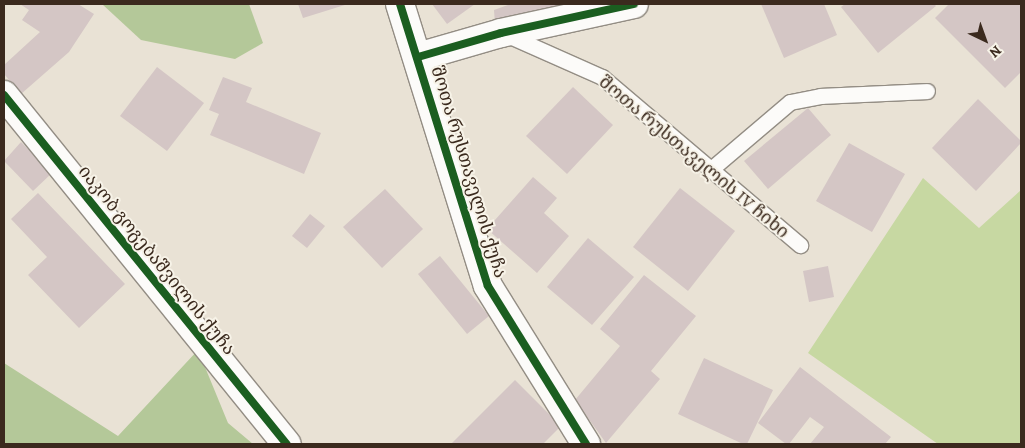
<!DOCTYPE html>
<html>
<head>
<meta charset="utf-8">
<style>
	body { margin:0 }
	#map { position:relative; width:1025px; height:448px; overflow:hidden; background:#e9e2d5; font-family:Alegreya,"Noto Serif Georgian",serif }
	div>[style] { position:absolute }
	.green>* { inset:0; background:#c7d8a2 }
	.forest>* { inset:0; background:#b4c899 }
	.building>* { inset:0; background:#d4c6c5 }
	.roads { filter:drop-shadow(1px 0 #938d84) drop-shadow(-1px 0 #938d84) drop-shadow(0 1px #938d84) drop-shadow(0 -1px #938d84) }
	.service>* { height:15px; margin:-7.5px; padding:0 7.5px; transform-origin:7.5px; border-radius:7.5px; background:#fcfbf9 }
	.minor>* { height:28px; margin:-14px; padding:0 14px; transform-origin:14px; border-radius:14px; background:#fcfbf9 }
	.cycleway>* { height:8px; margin:-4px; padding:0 4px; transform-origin:4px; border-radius:4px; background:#1b5e20 }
	span { translate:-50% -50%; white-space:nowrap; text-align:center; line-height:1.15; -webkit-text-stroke:4px #f7f3e8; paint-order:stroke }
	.street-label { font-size:18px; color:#3b2a1e }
	.frame { position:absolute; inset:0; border:5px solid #3b2a1e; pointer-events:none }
	.north { position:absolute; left:960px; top:15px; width:50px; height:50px; -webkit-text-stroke:4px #f7f3e8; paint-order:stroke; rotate:138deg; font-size:14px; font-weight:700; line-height:20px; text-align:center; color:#3b2a1e }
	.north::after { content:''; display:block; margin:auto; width:18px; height:22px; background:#3b2a1e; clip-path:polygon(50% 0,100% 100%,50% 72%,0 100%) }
</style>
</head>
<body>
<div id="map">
	<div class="green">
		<div style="clip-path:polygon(923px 178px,979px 228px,1021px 190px,1021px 444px,938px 444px,808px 353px)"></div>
	</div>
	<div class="forest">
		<div style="clip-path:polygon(102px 4px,249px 4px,263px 43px,235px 59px,141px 40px)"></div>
		<div style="clip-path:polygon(198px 350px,228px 423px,253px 444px,4px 444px,4px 363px,118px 436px)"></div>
	</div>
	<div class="building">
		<div style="clip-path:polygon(20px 4px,78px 4px,94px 14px,69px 52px,21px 94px,4px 74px,4px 65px,40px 32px,22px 20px,29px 10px)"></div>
		<div style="clip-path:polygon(298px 4px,348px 4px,303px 18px)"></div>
		<div style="clip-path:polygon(432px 4px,475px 4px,447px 24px)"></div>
		<div style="clip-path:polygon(511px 4px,603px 4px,495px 24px,494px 10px)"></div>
		<div style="clip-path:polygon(761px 4px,824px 4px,837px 35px,784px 58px)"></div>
		<div style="clip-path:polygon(845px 4px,934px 4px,936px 6px,878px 53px,841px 7px)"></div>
		<div style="clip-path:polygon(949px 4px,1021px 4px,1021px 72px,1005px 88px,935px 18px)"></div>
		<div style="clip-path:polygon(157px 67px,204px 103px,167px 151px,120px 116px)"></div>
		<div style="clip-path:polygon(223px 77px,252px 88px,246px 102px,321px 133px,304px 174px,210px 135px,219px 114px,209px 110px)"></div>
		<div style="clip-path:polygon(573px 87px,613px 125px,567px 174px,526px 136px)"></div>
		<div style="clip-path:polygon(978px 99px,1021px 141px,1021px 143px,976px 191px,932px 148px)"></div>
		<div style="clip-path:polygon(808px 108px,831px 135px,768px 189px,744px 161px)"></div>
		<div style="clip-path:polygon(21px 142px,52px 173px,33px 191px,4px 161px)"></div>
		<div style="clip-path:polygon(849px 143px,905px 174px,872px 232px,816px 201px)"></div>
		<div style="clip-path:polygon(533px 177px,557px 198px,544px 213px,569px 236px,537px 273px,487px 229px)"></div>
		<div style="clip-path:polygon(680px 188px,735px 231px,688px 291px,633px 247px)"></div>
		<div style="clip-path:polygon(385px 189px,423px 229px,382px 268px,343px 227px)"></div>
		<div style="clip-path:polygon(38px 193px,125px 284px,79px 328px,28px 275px,47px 257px,11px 219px)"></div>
		<div style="clip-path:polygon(310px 214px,325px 226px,307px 248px,292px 236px)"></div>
		<div style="clip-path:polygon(588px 238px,634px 277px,592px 325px,547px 287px)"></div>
		<div style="clip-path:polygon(440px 256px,489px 316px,467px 334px,418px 274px)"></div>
		<div style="clip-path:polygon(828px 266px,834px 297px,809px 302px,803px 271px)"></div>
		<div style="clip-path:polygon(644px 275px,696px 316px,651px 371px,660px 379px,606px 443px,575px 400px,620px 346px,600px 329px)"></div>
		<div style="clip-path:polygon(704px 358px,773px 390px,747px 444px,743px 444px,678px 414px)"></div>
		<div style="clip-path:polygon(800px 367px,891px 437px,885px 444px,810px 444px,824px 427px,810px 417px,789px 444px,786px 444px,758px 423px)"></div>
		<div style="clip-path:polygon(515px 380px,561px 426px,543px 444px,451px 444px)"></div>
	</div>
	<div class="roads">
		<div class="service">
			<div style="left:505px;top:34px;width:106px;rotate:23.9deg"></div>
			<div style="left:602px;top:77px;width:260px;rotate:40.3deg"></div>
			<div style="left:710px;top:170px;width:105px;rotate:-40.4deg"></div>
			<div style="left:790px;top:102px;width:32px;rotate:-11deg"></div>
			<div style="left:821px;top:96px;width:106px;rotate:-2.7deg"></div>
		</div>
		<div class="minor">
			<div style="left:400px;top:4px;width:295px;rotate:72.7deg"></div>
			<div style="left:488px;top:286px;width:186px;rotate:58.2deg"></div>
			<div style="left:418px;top:57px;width:86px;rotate:-16.1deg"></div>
			<div style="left:501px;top:33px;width:136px;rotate:-12.3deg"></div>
			<div style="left:4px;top:95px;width:449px;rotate:51deg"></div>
		</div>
	</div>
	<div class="cycleway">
		<div style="left:400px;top:4px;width:295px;rotate:72.7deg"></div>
		<div style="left:488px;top:286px;width:186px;rotate:58.2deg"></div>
		<div style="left:418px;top:57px;width:86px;rotate:-16.1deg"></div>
		<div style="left:501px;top:33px;width:136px;rotate:-12.3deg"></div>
		<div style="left:4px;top:95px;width:449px;rotate:51deg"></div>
	</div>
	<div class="street-label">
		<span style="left:694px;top:157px;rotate:40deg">შოთა რუსთაველის IV ჩიხი</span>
		<span style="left:469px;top:172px;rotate:73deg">შოთა რუსთაველის ქუჩა</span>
		<span style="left:157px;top:260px;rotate:51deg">იაკობ გოგებაშვილის ქუჩა</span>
	</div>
	<div class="frame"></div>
	<div class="north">N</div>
</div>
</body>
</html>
